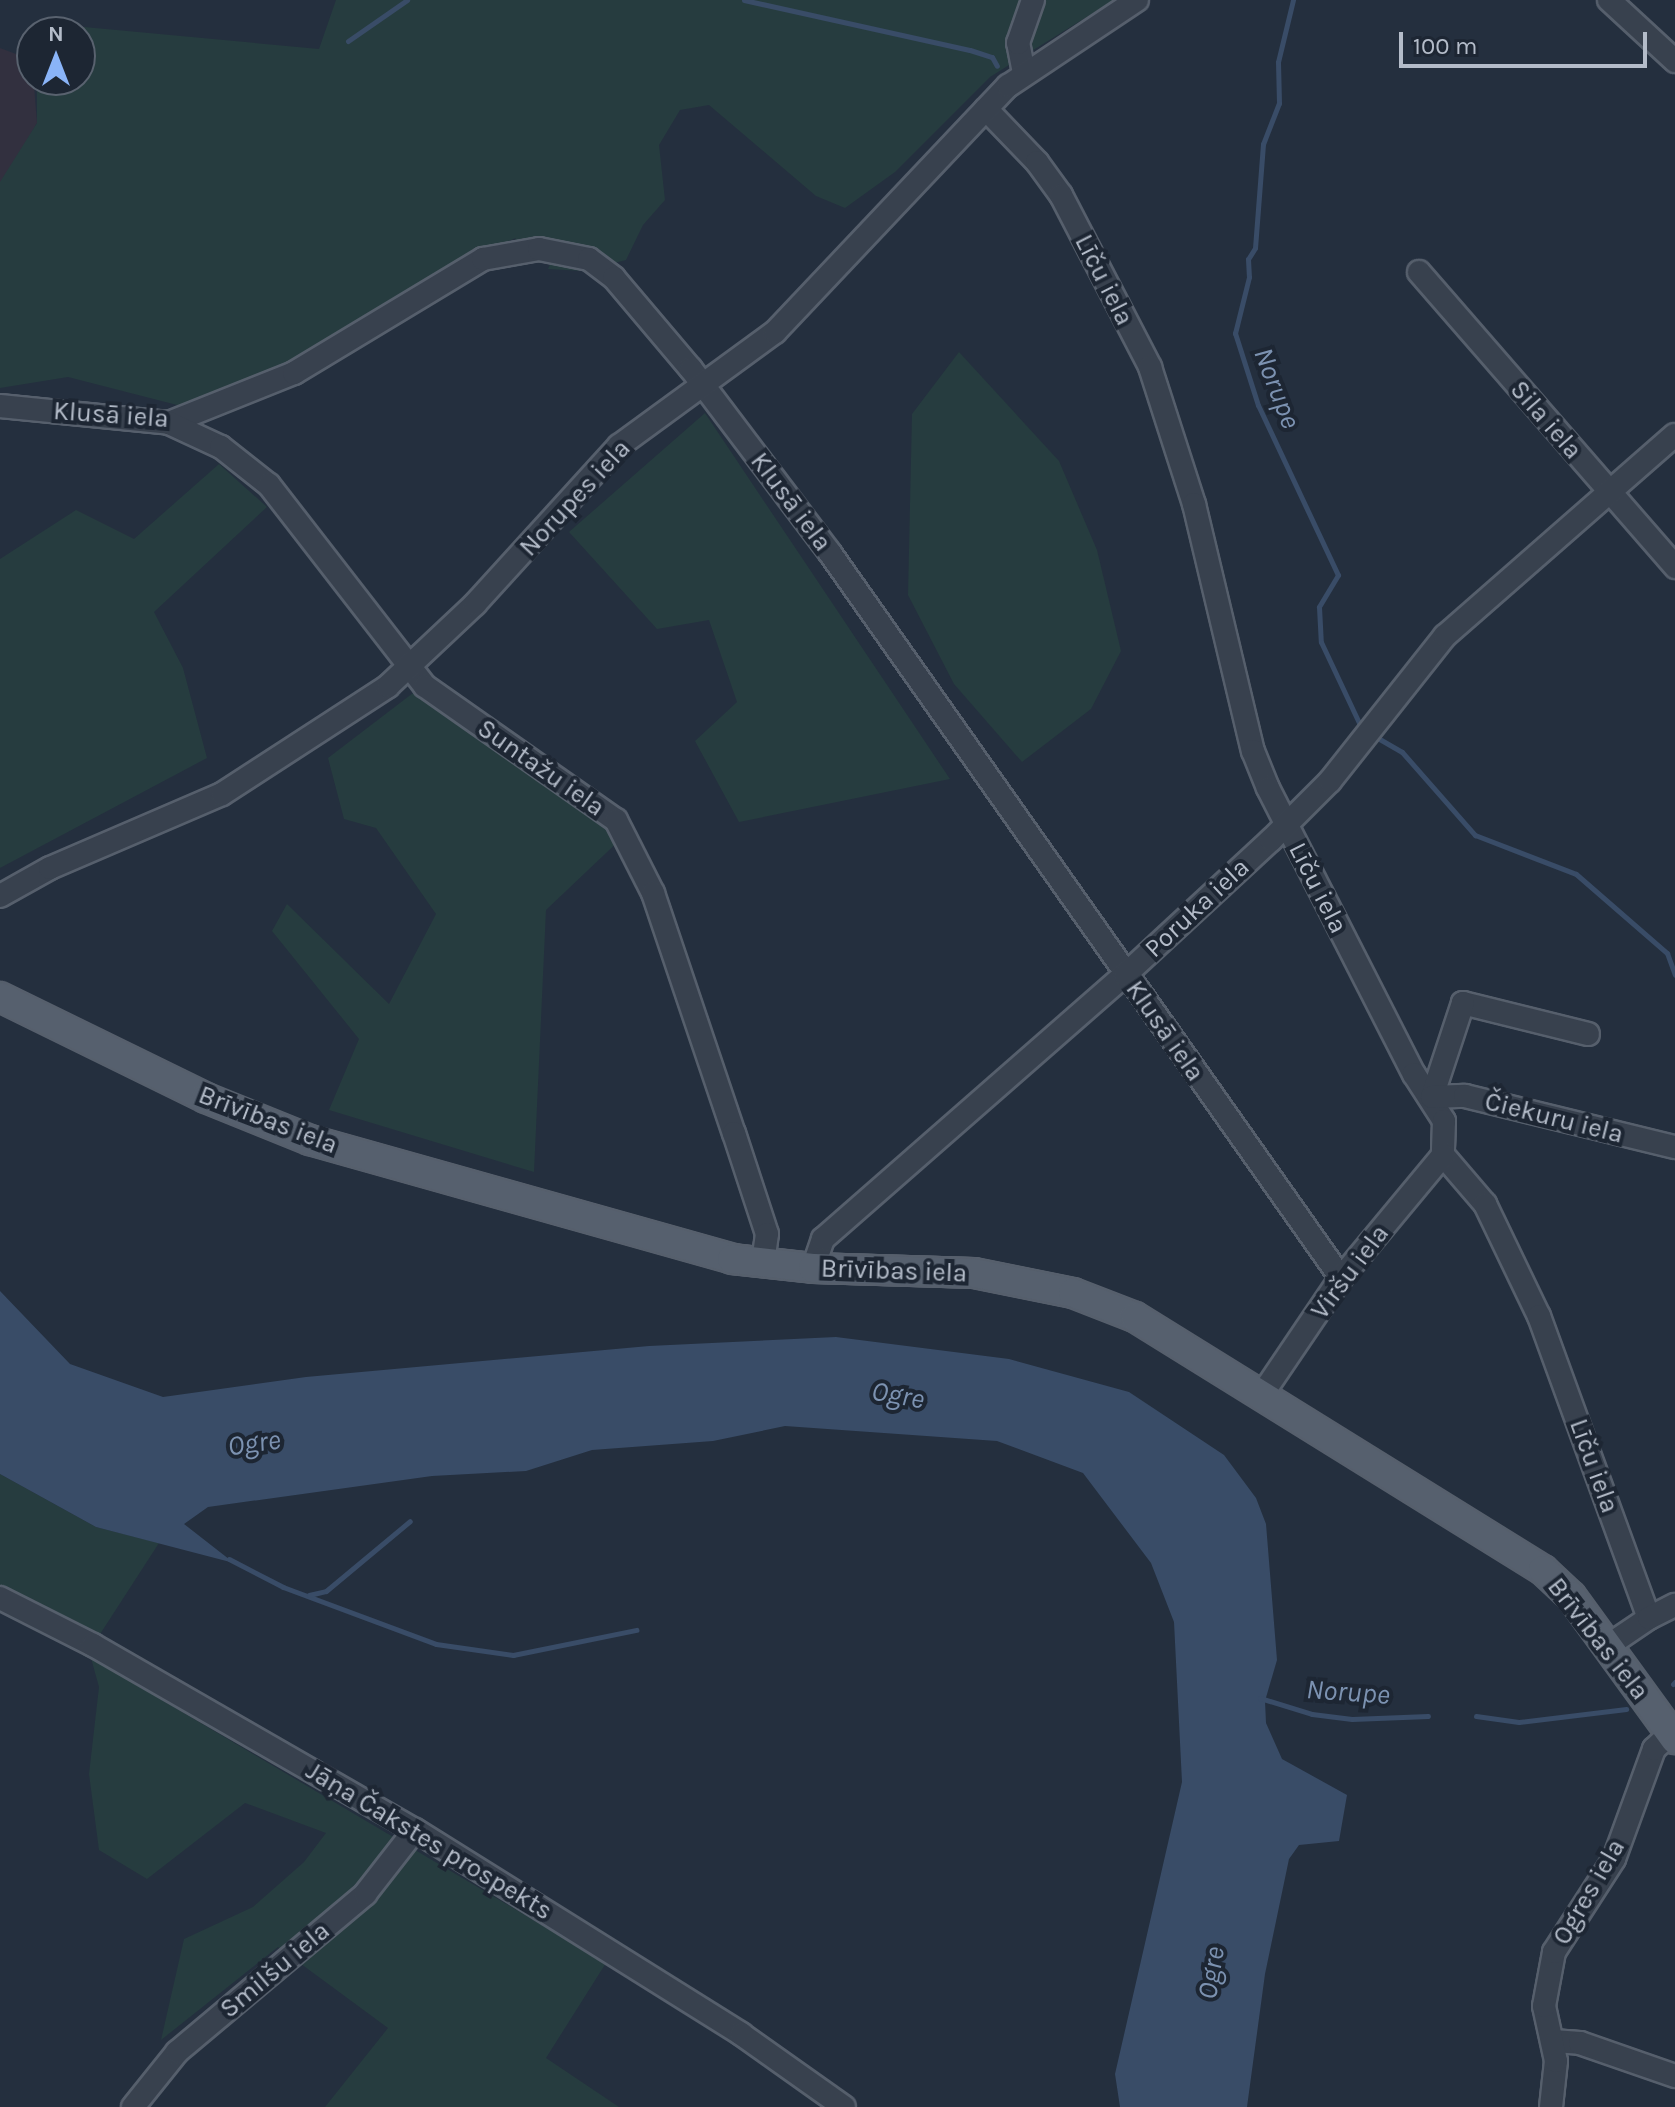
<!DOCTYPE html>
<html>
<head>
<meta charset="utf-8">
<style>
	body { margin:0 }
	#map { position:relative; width:1675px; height:2107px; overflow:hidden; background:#242f3e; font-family:Karla,sans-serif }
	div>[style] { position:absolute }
	.medical>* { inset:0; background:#32303f }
	.green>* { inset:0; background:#263c3f }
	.water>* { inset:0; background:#394c67 }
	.stream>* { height:5px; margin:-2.5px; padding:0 2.5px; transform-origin:2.5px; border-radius:2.5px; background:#394c67 }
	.roads { filter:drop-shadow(2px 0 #565f6c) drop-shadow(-2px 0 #565f6c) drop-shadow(0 2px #565f6c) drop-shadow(0 -2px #565f6c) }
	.minor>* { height:22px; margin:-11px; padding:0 11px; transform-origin:11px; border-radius:11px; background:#38414e }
	.major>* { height:28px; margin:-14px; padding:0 14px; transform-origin:14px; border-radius:14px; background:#56606e }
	span { translate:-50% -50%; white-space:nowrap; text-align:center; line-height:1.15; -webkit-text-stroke:8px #1d2633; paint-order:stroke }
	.street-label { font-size:26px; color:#b4bcc9 }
	.water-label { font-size:28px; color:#7c92b1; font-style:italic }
	.north { position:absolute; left:16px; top:16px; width:80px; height:80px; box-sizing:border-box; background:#1d2633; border:2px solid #59626f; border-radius:50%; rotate:0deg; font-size:22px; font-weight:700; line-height:32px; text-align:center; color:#b4bcc9 }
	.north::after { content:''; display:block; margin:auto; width:28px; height:36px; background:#8ab4f8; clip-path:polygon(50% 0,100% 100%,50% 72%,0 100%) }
	.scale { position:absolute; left:1399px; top:32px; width:248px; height:36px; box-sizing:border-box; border:4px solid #b4bcc9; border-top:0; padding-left:10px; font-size:24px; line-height:28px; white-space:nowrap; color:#b4bcc9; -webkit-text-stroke:6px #1d2633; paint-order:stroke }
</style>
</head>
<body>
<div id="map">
	<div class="medical">
		<div style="clip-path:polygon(0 48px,32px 60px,37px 123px,0 187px)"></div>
	</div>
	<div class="green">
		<div style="clip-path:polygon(336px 0,1114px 0,990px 77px,895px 172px,845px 208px,816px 196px,709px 105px,680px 110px,659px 145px,665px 200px,643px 225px,626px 260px,583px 271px,548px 269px,556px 251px,510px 251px,516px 238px,452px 263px,283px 366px,181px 406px,68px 377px,0 388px,0 182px,37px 123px,37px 80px,80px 80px,80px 32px,49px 32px,52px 24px,319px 49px)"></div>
		<div style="clip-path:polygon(959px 352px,1059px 461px,1097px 550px,1121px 651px,1091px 709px,1022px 762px,954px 684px,908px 595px,912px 414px)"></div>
		<div style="clip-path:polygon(705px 413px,950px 779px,739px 822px,695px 741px,737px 702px,709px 620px,657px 629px,569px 532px)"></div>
		<div style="clip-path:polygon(219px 464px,267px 507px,154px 612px,183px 668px,207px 758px,0 868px,0 559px,76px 510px,134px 539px)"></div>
		<div style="clip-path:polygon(413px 693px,624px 836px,546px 910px,534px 1172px,329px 1110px,359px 1039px,272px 931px,287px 904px,389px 1004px,436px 914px,376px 828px,344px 819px,328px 758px)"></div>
		<div style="clip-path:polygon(0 1474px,96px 1527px,159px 1543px,93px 1645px,0 1598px)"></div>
		<div style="clip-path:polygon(91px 1658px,606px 1963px,546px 2058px,619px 2107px,325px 2107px,388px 2028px,278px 1947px,161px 2040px,184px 1939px,253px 1907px,304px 1862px,326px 1833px,245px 1803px,147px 1879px,99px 1850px,89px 1774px,99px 1687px)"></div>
	</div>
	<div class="water">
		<div style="clip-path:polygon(0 1291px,70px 1364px,163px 1397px,306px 1377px,649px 1346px,836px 1337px,1009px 1359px,1129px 1392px,1224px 1455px,1256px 1498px,1266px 1524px,1277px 1660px,1265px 1701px,1266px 1723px,1282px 1759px,1347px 1795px,1339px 1841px,1299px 1845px,1289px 1859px,1265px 1974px,1247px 2107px,1120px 2107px,1115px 2074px,1182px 1782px,1174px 1622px,1151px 1563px,1083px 1473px,997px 1441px,785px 1426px,713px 1441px,592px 1450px,526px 1471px,432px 1476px,208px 1507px,184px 1524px,234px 1563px,96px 1527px,0 1474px)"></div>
	</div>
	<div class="stream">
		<div style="left:744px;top:0;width:231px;rotate:12.5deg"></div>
		<div style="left:970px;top:50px;width:23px;rotate:18deg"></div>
		<div style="left:992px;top:57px;width:10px;rotate:61deg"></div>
		<div style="left:1293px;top:0;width:64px;rotate:103.6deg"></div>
		<div style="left:1278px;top:62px;width:41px;rotate:88.6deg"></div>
		<div style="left:1279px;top:103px;width:44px;rotate:111.3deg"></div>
		<div style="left:1263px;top:144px;width:104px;rotate:94.4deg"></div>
		<div style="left:1255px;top:248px;width:13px;rotate:122deg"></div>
		<div style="left:1248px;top:259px;width:18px;rotate:87deg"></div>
		<div style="left:1249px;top:277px;width:58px;rotate:104deg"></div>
		<div style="left:1235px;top:333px;width:76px;rotate:72.3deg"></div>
		<div style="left:1258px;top:405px;width:188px;rotate:64.8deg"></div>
		<div style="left:1338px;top:575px;width:37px;rotate:121deg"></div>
		<div style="left:1319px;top:607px;width:35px;rotate:87deg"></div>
		<div style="left:1321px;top:642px;width:92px;rotate:64.8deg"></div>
		<div style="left:348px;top:41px;width:72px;rotate:-34.8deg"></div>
		<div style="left:1376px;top:737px;width:30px;rotate:30deg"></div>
		<div style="left:1402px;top:752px;width:111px;rotate:48.7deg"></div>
		<div style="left:1475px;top:835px;width:108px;rotate:21.1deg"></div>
		<div style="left:1576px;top:874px;width:121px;rotate:41deg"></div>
		<div style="left:1667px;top:953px;width:23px;rotate:70deg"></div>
		<div style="left:229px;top:1559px;width:61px;rotate:27.4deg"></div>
		<div style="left:283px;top:1587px;width:163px;rotate:20.4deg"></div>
		<div style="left:436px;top:1644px;width:78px;rotate:8.1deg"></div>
		<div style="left:513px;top:1655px;width:126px;rotate:-11.5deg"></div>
		<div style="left:309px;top:1595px;width:17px;rotate:-13deg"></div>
		<div style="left:326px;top:1591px;width:109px;rotate:-39.8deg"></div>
		<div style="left:1673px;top:1684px;width:3px;rotate:-45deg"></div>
		<div style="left:1260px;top:1698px;width:54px;rotate:17.1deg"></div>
		<div style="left:1312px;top:1714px;width:40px;rotate:7.1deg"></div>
		<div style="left:1352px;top:1719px;width:76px;rotate:-2.3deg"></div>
		<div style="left:1476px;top:1716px;width:43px;rotate:7.9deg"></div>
		<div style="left:1519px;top:1722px;width:108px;rotate:-6.9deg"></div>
	</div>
	<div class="roads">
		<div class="minor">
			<div style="left:1609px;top:0;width:90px;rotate:42.7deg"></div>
			<div style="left:1024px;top:73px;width:31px;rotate:-101deg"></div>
			<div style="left:1018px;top:43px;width:46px;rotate:-70.8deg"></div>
			<div style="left:986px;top:109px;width:74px;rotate:46.1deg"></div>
			<div style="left:1037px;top:162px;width:41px;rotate:54deg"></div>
			<div style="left:1061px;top:195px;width:194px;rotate:62.6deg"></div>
			<div style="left:1150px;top:367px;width:144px;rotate:72.2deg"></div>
			<div style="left:1194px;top:504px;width:254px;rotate:76.6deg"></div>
			<div style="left:1253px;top:751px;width:40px;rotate:68deg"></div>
			<div style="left:1268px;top:788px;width:321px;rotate:63deg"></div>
			<div style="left:1414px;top:1074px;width:56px;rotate:57.4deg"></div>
			<div style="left:1444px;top:1121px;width:34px;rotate:92deg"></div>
			<div style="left:1443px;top:1155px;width:65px;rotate:49.4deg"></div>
			<div style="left:1485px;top:1204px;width:124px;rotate:64.3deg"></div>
			<div style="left:1539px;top:1316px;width:321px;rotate:70deg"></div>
			<div style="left:1649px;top:1618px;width:48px;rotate:146deg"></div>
			<div style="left:1419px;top:272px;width:391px;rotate:49deg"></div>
			<div style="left:0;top:406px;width:170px;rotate:5.7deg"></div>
			<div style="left:169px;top:423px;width:135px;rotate:-21.8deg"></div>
			<div style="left:294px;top:373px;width:221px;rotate:-31.1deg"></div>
			<div style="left:483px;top:259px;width:57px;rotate:-10.1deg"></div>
			<div style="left:539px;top:249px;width:51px;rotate:11.3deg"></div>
			<div style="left:589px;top:259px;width:31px;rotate:37deg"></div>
			<div style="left:614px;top:278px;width:119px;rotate:49.8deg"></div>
			<div style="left:691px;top:369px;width:231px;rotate:52.9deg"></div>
			<div style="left:830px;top:553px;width:887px;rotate:54.82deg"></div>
			<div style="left:169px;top:423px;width:57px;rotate:24.8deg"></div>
			<div style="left:221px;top:447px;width:61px;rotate:38.4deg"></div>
			<div style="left:269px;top:485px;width:254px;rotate:52.2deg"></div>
			<div style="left:425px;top:686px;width:233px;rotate:35.1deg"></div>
			<div style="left:616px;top:820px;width:82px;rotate:63.1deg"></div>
			<div style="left:653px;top:893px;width:253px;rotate:71.4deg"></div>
			<div style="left:734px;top:1133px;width:106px;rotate:71.9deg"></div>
			<div style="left:767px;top:1234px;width:29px;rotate:98deg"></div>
			<div style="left:0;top:896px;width:57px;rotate:-29.2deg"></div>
			<div style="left:50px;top:868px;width:187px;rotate:-23.3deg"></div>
			<div style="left:222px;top:794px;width:198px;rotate:-33deg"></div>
			<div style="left:388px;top:686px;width:120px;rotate:-43.3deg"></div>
			<div style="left:475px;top:604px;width:214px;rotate:-47.7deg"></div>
			<div style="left:619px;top:446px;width:193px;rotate:-36.2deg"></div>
			<div style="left:775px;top:332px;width:339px;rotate:-46.6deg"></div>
			<div style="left:1008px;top:86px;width:155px;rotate:-33.7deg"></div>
			<div style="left:1588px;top:1034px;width:129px;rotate:-166.1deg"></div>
			<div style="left:1463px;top:1003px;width:99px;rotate:108.3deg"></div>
			<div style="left:1432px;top:1097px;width:33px;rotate:-2deg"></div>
			<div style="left:1465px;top:1096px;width:216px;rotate:13.7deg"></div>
			<div style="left:813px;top:1268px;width:31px;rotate:-71deg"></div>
			<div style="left:823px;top:1239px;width:401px;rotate:-41.2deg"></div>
			<div style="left:1125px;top:975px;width:199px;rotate:-42.8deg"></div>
			<div style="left:1271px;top:840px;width:83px;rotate:-45deg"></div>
			<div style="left:1330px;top:781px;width:185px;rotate:-51.6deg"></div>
			<div style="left:1445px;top:636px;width:305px;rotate:-41.2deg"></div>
			<div style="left:1263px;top:1393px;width:139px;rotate:-55.9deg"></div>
			<div style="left:1341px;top:1278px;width:160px;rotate:-50.3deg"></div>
			<div style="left:0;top:1598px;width:104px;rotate:26.8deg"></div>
			<div style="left:93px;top:1645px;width:371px;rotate:29.9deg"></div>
			<div style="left:415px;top:1830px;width:385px;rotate:32deg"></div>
			<div style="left:741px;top:2034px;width:126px;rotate:35.3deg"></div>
			<div style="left:1649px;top:1618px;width:29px;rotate:-27deg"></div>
			<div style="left:1553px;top:2041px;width:27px;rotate:4deg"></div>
			<div style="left:1580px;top:2043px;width:101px;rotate:19.2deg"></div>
			<div style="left:133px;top:2107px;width:70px;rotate:-51.3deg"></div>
			<div style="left:177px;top:2052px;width:246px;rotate:-40deg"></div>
			<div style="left:365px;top:1894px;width:81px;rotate:-52deg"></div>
			<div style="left:1551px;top:2107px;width:46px;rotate:-83.8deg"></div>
			<div style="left:1556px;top:2061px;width:56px;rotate:-102.3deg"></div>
			<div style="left:1544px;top:2006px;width:55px;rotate:-79.5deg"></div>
			<div style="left:1554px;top:1952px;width:111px;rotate:-57.2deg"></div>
			<div style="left:1614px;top:1859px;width:117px;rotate:-70deg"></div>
			<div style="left:1654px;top:1749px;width:22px;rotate:-43deg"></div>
		</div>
		<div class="major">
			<div style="left:0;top:997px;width:229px;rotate:26.1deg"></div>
			<div style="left:206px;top:1098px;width:112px;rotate:22deg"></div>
			<div style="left:310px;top:1140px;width:438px;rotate:15.7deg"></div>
			<div style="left:732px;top:1259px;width:81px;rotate:6.3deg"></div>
			<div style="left:813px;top:1268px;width:161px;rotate:1.8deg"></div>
			<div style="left:974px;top:1273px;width:101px;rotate:11.4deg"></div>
			<div style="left:1073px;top:1293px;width:66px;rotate:21.2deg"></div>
			<div style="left:1135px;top:1317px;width:480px;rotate:31.8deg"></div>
			<div style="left:1543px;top:1570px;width:38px;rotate:43deg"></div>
			<div style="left:1571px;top:1596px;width:177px;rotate:54deg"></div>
		</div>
	</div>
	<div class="street-label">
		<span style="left:1104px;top:280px;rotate:63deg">Līču iela</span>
		<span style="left:111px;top:415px;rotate:4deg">Klusā iela</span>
		<span style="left:1546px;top:420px;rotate:49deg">Sila iela</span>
		<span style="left:575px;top:498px;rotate:-47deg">Norupes iela</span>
		<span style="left:791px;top:502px;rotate:53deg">Klusā iela</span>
		<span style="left:541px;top:768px;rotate:35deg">Suntažu iela</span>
		<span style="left:1318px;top:888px;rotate:63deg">Līču iela</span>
		<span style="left:1197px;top:908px;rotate:-43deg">Poruka iela</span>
		<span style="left:1165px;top:1031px;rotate:55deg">Klusā iela</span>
		<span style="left:1554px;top:1118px;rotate:14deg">Čiekuru iela</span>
		<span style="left:268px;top:1120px;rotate:21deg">Brīvības iela</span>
		<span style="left:894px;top:1271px;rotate:2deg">Brīvības iela</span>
		<span style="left:1350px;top:1272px;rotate:-53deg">Viršu iela</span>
		<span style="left:1594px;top:1466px;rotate:70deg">Līču iela</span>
		<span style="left:1598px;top:1639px;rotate:52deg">Brīvības iela</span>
		<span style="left:429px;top:1841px;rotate:31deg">Jāņa Čakstes prospekts</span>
		<span style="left:1589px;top:1892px;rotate:-60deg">Ogres iela</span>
		<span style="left:275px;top:1970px;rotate:-40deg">Smilšu iela</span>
	</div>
	<div class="water-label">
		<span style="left:1277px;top:388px;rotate:69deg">Norupe</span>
		<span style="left:898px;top:1395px;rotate:10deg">Ogre</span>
		<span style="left:254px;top:1443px;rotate:-8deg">Ogre</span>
		<span style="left:1348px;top:1692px;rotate:4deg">Norupe</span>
		<span style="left:1211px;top:1973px;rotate:-81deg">Ogre</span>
	</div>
	<div class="north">N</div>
	<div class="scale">100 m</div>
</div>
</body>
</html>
